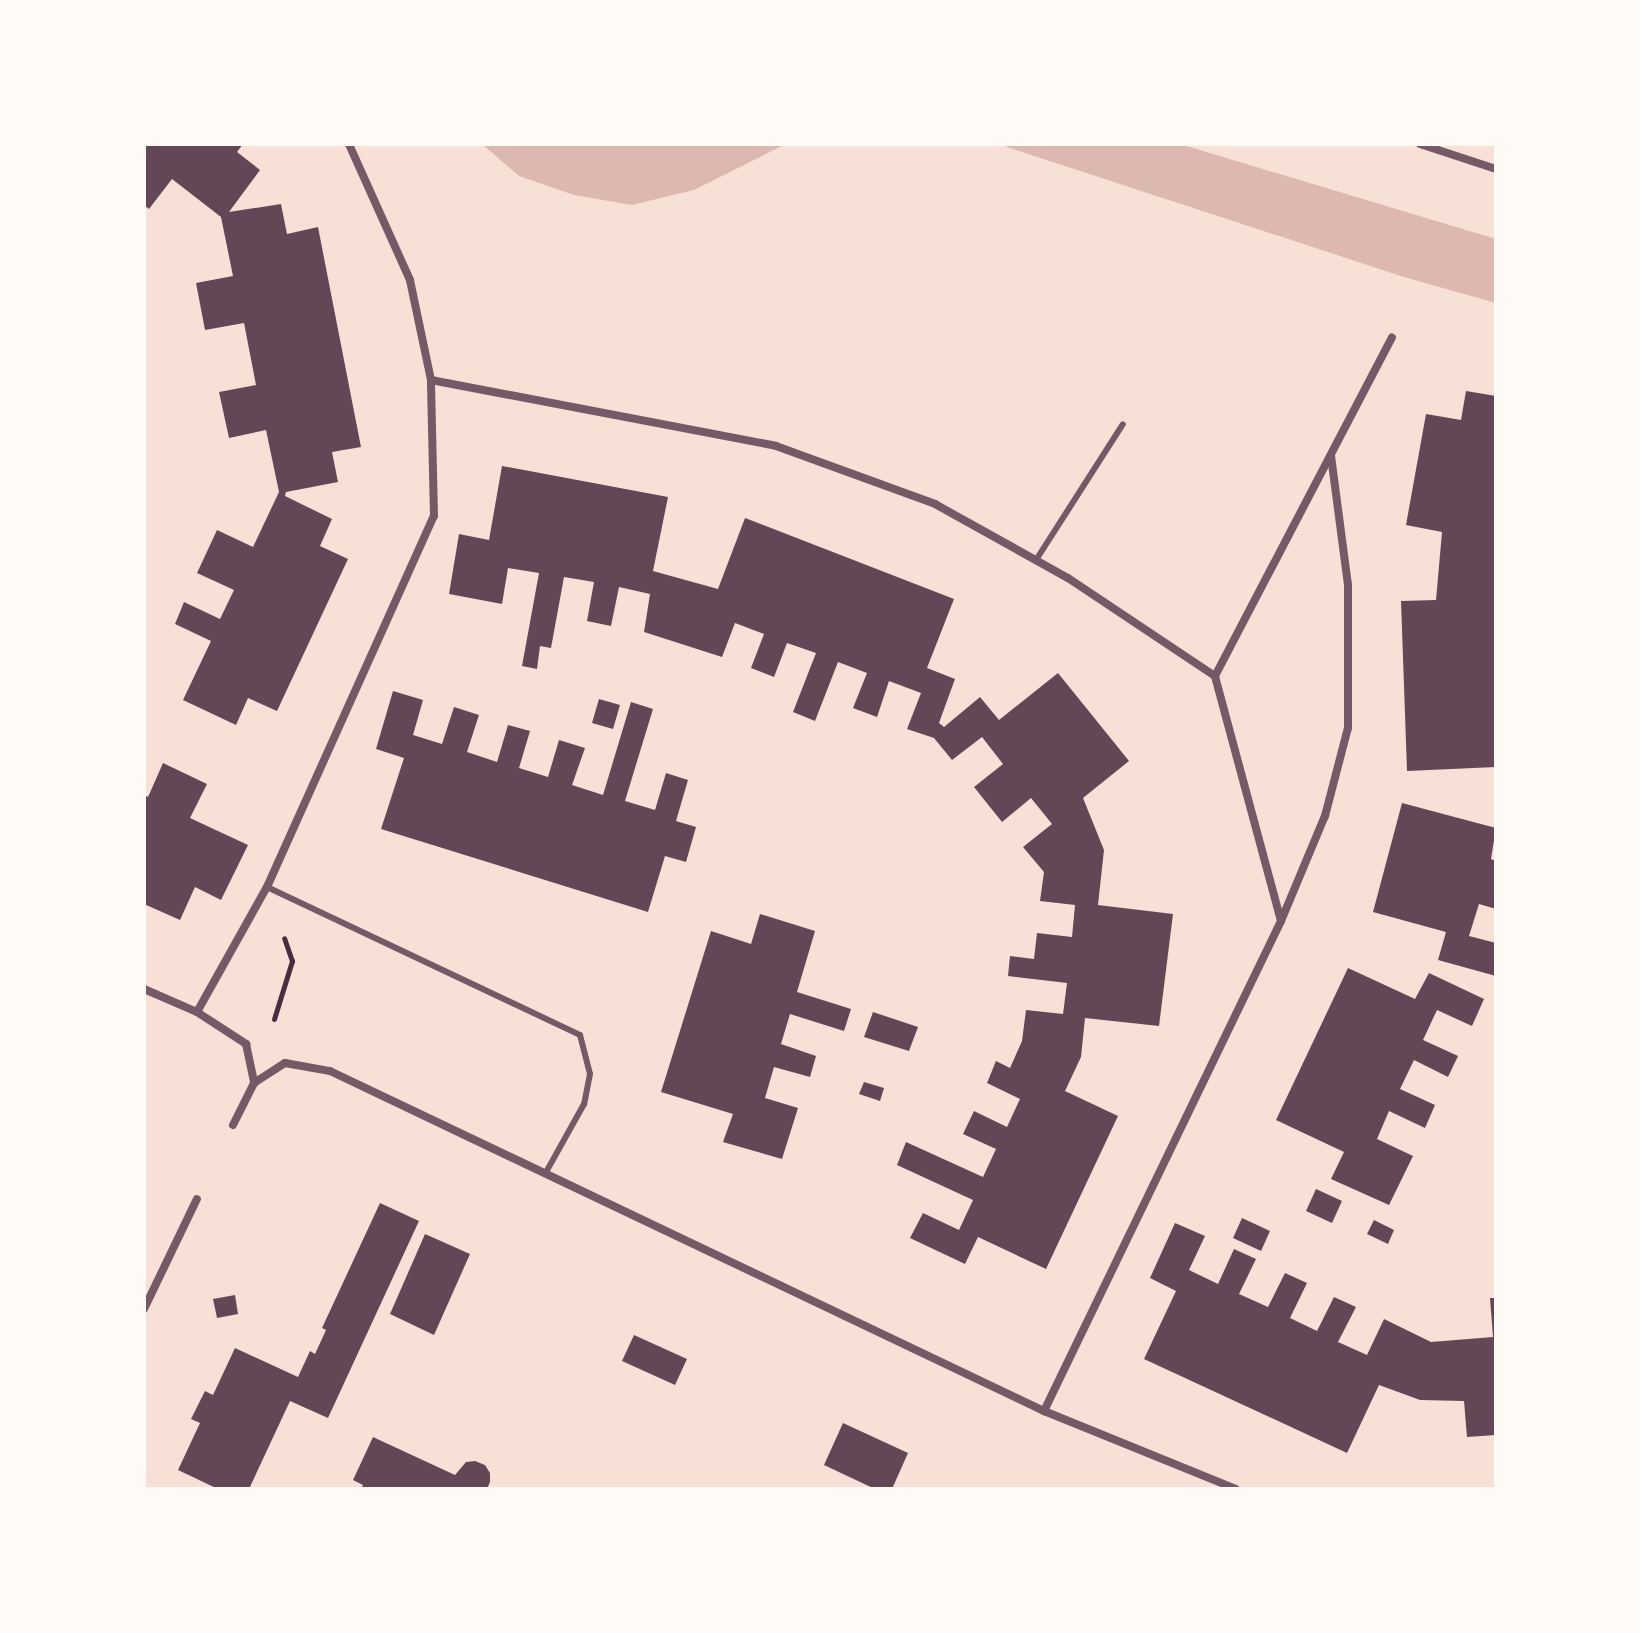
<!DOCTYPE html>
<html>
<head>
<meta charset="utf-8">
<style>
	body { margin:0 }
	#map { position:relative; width:1640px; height:1633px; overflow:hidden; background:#f7e1d7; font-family:Barlow,sans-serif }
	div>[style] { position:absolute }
	.water>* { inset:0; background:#dcb8b0 }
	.building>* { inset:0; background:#644757 }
	.path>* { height:5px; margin:-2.5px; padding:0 2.5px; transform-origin:2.5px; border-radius:2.5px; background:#4a2c40 }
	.service>* { height:6px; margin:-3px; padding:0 3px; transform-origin:3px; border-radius:3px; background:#755966 }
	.minor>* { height:8px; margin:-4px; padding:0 4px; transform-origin:4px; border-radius:4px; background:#755966 }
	span { translate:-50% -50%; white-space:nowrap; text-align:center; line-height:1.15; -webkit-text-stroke:8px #fffaf5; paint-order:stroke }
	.frame { position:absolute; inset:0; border:146px solid #fffaf5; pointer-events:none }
</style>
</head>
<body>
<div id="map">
	<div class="water">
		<div style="clip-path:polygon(482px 144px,786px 144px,694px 190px,632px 205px,574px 195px,519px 176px)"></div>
		<div style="clip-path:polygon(998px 144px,1180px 144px,1496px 239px,1496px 303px,1404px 277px)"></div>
	</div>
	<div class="building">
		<div style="clip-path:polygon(144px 144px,243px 144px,237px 152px,260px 170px,229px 212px,281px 204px,287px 234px,318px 227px,361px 447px,332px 452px,338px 482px,286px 492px,285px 496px,332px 519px,320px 546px,348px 559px,277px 711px,248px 698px,236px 725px,183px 700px,211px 641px,175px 624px,184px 602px,220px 619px,234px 590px,197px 573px,217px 530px,253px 547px,279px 492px,266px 430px,229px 438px,219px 392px,256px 385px,244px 323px,205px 330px,196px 283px,233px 276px,221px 217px,172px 179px,149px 209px,144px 205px)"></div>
		<div style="clip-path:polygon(1466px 391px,1496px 396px,1496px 767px,1407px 771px,1401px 601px,1436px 600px,1442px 532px,1406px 525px,1426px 414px,1461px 420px)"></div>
		<div style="clip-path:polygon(502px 466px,668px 497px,653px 571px,718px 589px,745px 518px,954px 599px,927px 668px,955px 679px,939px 723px,944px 727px,980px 697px,999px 720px,1058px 673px,1129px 761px,1083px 798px,1104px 850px,1098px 905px,1173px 914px,1159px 1026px,1085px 1018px,1081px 1057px,1065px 1091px,1118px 1116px,1046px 1269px,978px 1237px,965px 1264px,910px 1238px,923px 1213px,959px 1230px,973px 1200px,897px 1165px,906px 1142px,983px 1177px,996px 1149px,963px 1134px,974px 1111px,1007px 1127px,1020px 1099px,987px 1083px,996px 1061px,1010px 1068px,1022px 1041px,1026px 1010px,1063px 1014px,1067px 983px,1008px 976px,1010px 956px,1034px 959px,1037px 933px,1072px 937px,1075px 905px,1040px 901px,1044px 872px,1023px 847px,1052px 824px,1031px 798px,1002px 822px,974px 787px,1003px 764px,982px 737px,952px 760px,934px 738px,907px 729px,921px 693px,889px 681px,877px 717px,853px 708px,867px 673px,838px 662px,815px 721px,793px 712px,816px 653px,787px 643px,774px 677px,751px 668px,764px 634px,735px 623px,722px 657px,644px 632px,650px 594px,619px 587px,611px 626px,587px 621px,594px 582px,564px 577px,551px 648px,540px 646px,537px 669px,522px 666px,539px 573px,508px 568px,502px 604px,449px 594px,459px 534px,489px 540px)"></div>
		<div style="clip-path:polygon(393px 691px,423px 700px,413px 735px,442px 744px,454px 707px,479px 715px,467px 752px,497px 762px,508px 725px,530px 731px,519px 768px,548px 777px,559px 740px,585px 748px,572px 785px,603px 795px,631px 702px,653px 709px,625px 801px,655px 810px,666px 773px,688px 780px,676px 821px,696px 827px,686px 862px,665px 856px,648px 912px,381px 829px,404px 758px,376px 749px)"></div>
		<div style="clip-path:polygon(599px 699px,620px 705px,613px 729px,592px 723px)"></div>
		<div style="clip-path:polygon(163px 763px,207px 784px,190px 818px,248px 845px,221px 900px,195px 887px,180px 920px,144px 904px,144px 795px,148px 797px)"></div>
		<div style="clip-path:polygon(1402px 803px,1496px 828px,1491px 859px,1496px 861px,1496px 909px,1479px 904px,1469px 936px,1496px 943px,1496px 976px,1438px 960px,1446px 932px,1373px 912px)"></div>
		<div style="clip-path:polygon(760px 914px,815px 931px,797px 992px,851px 1009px,844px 1031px,790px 1014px,781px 1044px,816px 1056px,810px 1077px,774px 1067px,765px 1098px,798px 1108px,782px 1159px,723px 1142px,733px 1114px,661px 1092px,711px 931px,751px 944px)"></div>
		<div style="clip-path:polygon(1348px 968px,1415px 999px,1429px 973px,1484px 999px,1472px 1026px,1437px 1010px,1423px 1040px,1458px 1056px,1448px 1077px,1414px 1060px,1400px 1089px,1435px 1105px,1425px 1128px,1389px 1111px,1377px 1139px,1413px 1156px,1389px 1205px,1331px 1179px,1344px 1152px,1276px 1120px)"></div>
		<div style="clip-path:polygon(873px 1012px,918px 1027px,909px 1051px,864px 1037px)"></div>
		<div style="clip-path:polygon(864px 1082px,884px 1088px,880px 1101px,859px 1094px)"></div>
		<div style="clip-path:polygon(1316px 1189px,1342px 1201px,1332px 1223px,1306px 1211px)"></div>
		<div style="clip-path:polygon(380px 1203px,419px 1221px,328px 1418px,290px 1401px,249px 1489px,218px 1489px,178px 1470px,200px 1423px,191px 1419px,205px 1391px,213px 1395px,235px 1348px,298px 1377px,310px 1351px,315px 1354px,326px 1330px,322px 1328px)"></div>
		<div style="clip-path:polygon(1242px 1218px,1270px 1231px,1261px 1251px,1233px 1238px)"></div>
		<div style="clip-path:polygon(1374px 1220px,1394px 1230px,1388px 1244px,1367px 1234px)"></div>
		<div style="clip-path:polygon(1175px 1223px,1205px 1236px,1189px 1270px,1218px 1284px,1234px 1249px,1256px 1259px,1239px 1294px,1268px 1307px,1285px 1273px,1307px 1283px,1290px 1318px,1317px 1331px,1334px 1297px,1356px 1307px,1338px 1342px,1367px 1355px,1384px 1319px,1431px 1342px,1493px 1337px,1490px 1298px,1496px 1298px,1496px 1435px,1467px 1437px,1464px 1401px,1420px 1400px,1379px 1385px,1347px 1453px,1144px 1359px,1176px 1291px,1150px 1278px)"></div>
		<div style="clip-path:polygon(425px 1234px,470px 1254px,434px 1335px,390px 1314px)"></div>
		<div style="clip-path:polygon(235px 1295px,238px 1314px,217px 1318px,213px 1299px)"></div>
		<div style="clip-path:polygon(634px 1335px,687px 1359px,675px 1385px,622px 1361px)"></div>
		<div style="clip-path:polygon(843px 1423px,908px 1453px,892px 1489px,875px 1489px,824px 1465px)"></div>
		<div style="clip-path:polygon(373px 1437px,455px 1475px,466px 1462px,475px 1461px,485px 1465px,490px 1473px,490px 1482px,487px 1489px,361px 1489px,363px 1485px,353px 1480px)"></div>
	</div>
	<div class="path">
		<div style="left:274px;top:1019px;width:61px;rotate:-72.8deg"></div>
		<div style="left:292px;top:961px;width:24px;rotate:-109deg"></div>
	</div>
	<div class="service">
		<div style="left:1036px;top:560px;width:161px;rotate:-57.4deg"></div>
		<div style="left:267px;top:887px;width:346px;rotate:25.3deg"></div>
		<div style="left:580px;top:1035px;width:40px;rotate:75.6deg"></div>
		<div style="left:590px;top:1074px;width:31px;rotate:101deg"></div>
		<div style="left:584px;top:1104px;width:80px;rotate:119.1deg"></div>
	</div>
	<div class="minor">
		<div style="left:1420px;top:144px;width:80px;rotate:18.2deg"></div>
		<div style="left:431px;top:380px;width:351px;rotate:10.8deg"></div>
		<div style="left:776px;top:446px;width:169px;rotate:20deg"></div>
		<div style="left:935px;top:504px;width:152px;rotate:29.1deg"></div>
		<div style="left:1068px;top:578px;width:177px;rotate:33.7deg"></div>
		<div style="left:1281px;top:921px;width:114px;rotate:-67.3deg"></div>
		<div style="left:1325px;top:816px;width:91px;rotate:-75.4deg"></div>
		<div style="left:1348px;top:728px;width:143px;rotate:-90deg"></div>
		<div style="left:1348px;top:585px;width:131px;rotate:-97.5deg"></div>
		<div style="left:144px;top:989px;width:58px;rotate:23.5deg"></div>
		<div style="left:197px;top:1012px;width:59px;rotate:33.1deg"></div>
		<div style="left:246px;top:1044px;width:40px;rotate:78deg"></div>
		<div style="left:254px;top:1083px;width:37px;rotate:-33deg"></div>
		<div style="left:285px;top:1063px;width:46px;rotate:10.1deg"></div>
		<div style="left:330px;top:1071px;width:791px;rotate:25.46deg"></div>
		<div style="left:1044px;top:1411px;width:207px;rotate:22.1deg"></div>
		<div style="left:197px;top:1012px;width:143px;rotate:-60.8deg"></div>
		<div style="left:267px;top:887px;width:407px;rotate:-65.8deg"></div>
		<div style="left:434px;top:516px;width:136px;rotate:-91.3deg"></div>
		<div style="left:431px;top:380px;width:102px;rotate:-101.9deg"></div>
		<div style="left:410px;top:280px;width:149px;rotate:-114.2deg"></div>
		<div style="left:233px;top:1125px;width:47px;rotate:-63.4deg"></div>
		<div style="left:144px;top:1309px;width:122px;rotate:-64.3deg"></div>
		<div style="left:1044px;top:1411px;width:544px;rotate:-64.19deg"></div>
		<div style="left:1281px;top:921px;width:254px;rotate:-105.1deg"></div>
		<div style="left:1215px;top:676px;width:382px;rotate:-62.4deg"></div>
	</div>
	<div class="frame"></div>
</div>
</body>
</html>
